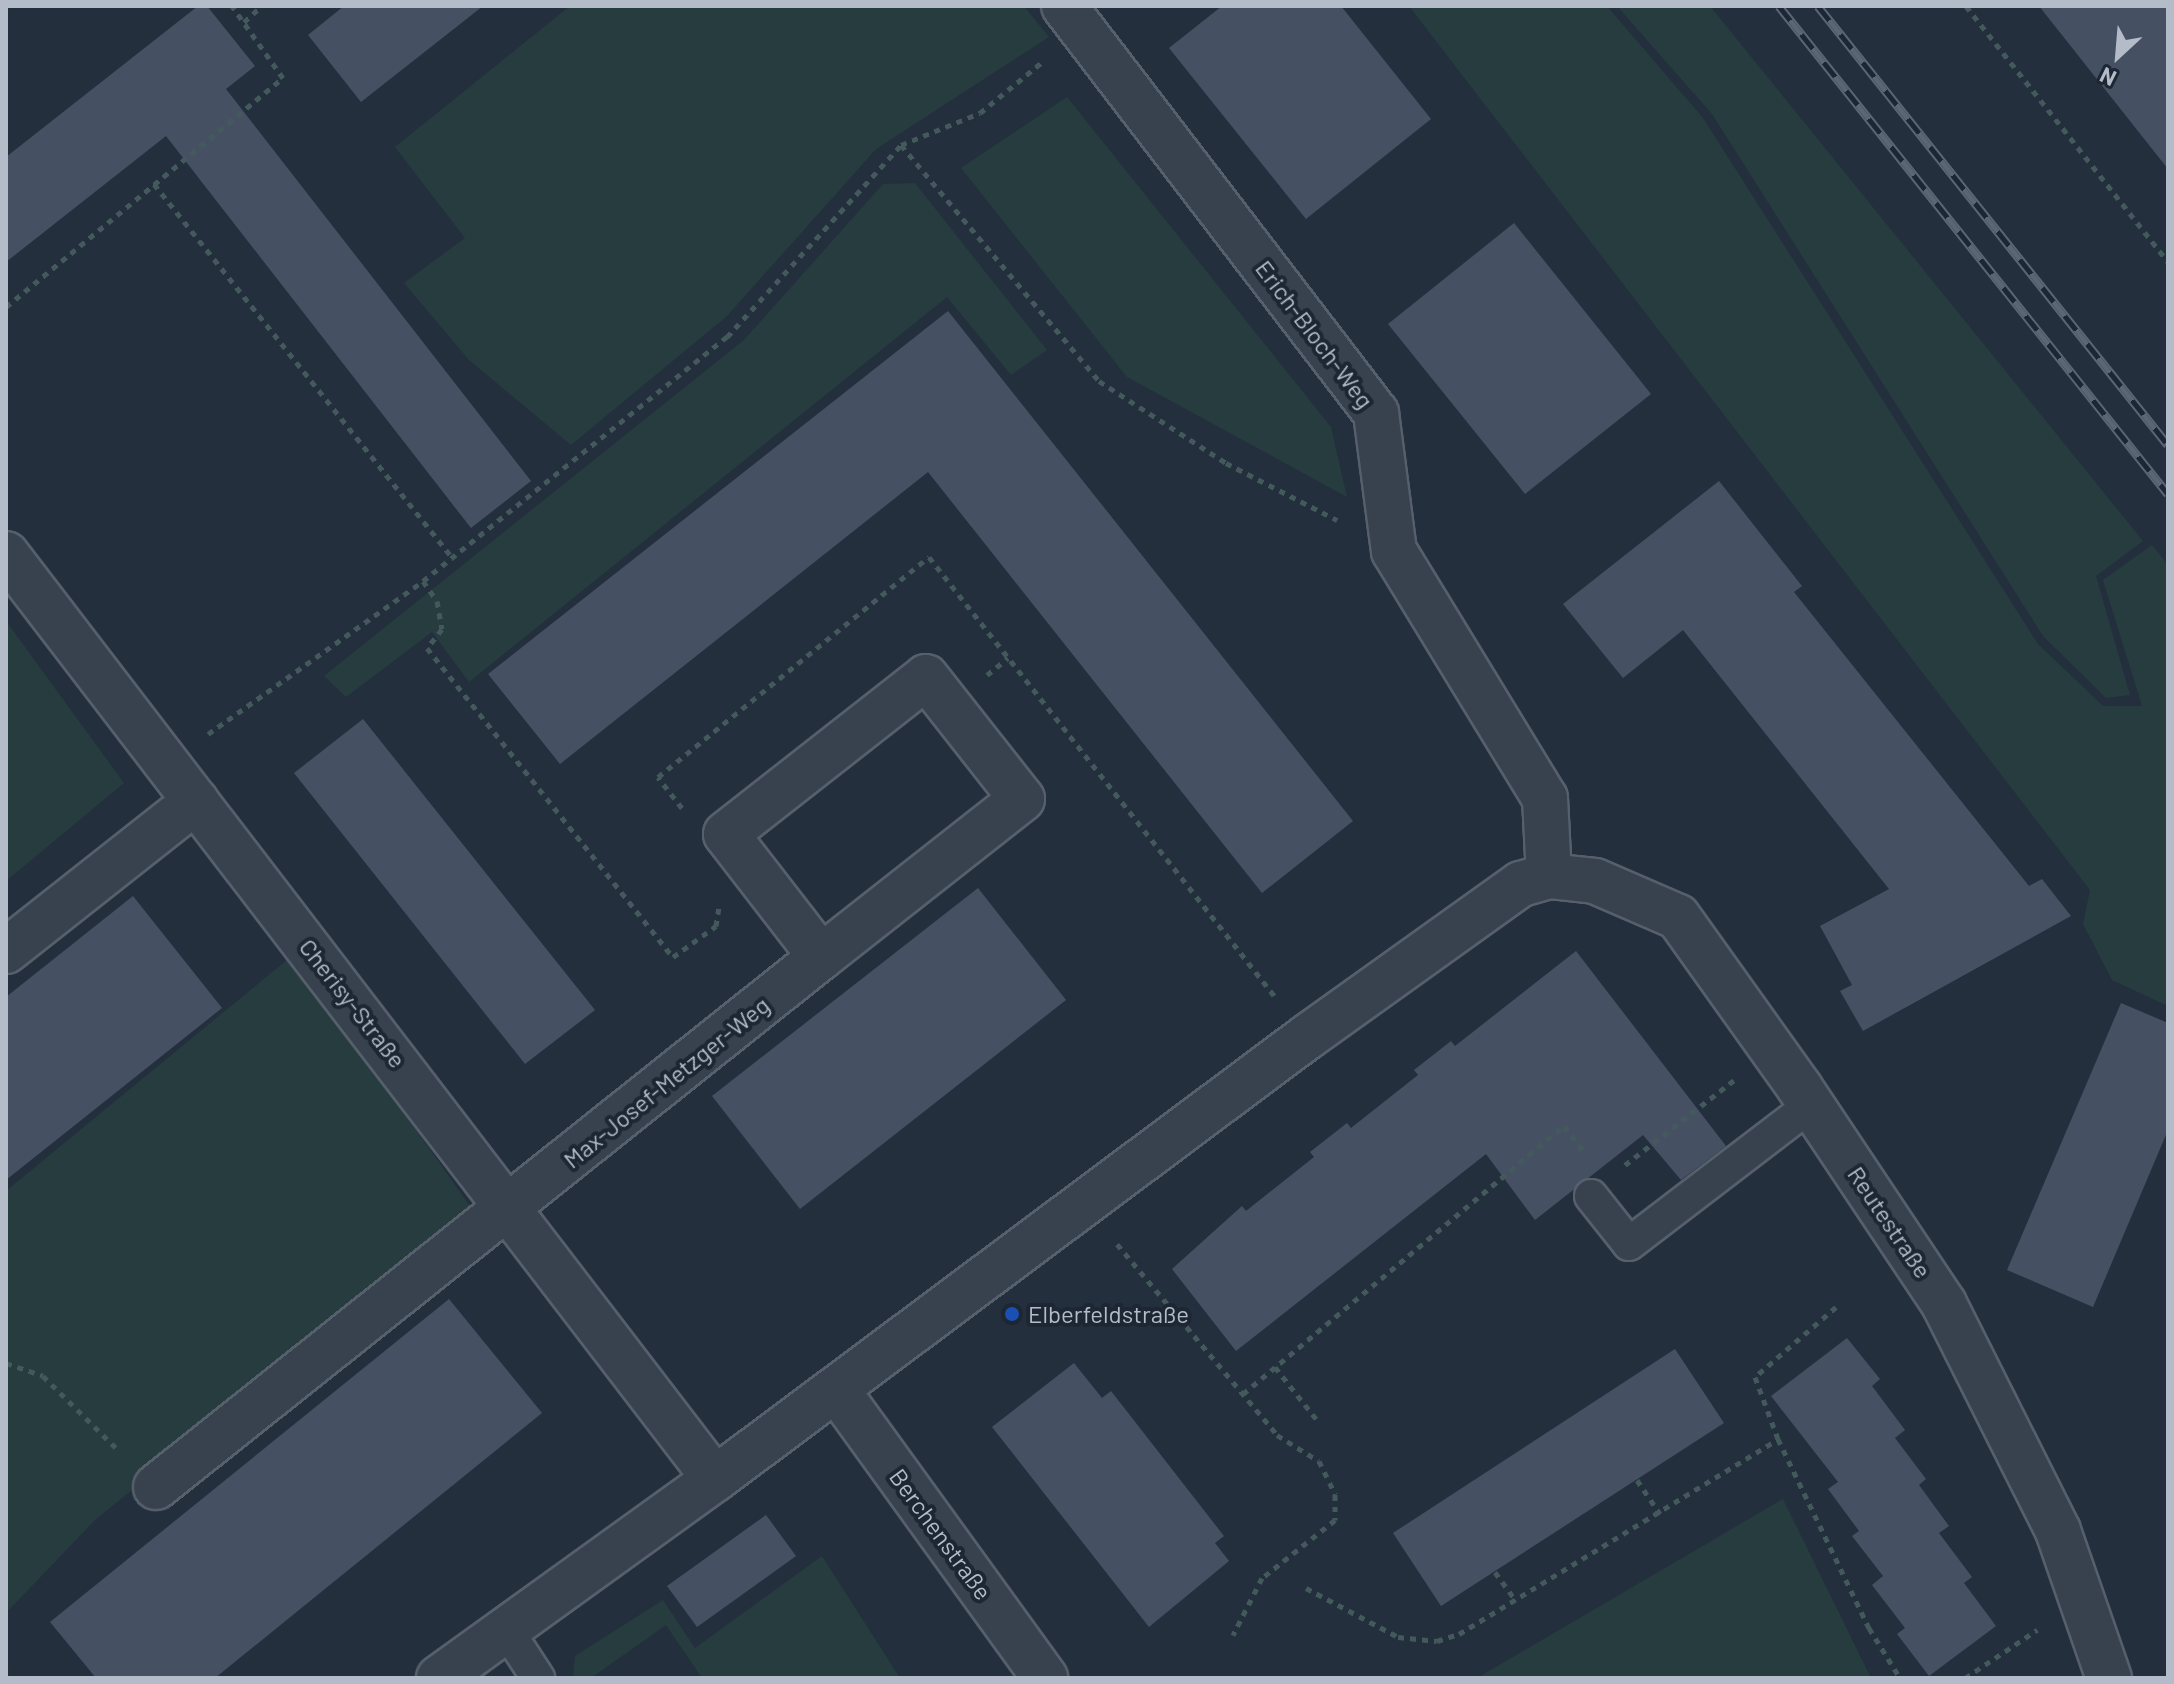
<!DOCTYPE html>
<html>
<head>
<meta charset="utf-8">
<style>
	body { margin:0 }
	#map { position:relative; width:2174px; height:1684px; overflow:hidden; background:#242f3e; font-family:Barlow,sans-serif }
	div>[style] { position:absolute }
	.green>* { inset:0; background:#263c3f }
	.building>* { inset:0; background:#455162 }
	.path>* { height:5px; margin-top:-2.5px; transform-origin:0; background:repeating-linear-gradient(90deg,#44595c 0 6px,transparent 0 12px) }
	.roads { filter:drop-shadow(2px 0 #565f6c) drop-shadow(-2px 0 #565f6c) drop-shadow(0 2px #565f6c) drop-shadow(0 -2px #565f6c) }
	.lane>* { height:32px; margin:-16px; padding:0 16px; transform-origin:16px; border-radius:16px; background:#38414e }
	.street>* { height:44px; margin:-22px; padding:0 22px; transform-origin:22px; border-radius:22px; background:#38414e }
	.rail>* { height:9px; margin-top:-4.5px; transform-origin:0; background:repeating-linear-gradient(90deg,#1d2633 0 18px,#5a6575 0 36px); box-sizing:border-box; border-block:2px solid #5a6575 }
	.dots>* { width:22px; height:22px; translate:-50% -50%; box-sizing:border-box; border:4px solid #1d2633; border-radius:50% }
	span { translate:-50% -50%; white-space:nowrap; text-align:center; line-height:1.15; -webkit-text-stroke:8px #1d2633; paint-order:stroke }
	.street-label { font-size:24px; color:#b4bcc9 }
	.poi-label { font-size:24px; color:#b4bcc9 }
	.left { translate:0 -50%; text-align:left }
	.frame { position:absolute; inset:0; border:8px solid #b4bcc9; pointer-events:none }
	.north { position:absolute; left:2078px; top:16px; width:80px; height:80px; -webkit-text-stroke:6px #1d2633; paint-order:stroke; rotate:206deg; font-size:22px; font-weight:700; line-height:32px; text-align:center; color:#b4bcc9 }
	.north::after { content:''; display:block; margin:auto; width:28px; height:36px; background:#b4bcc9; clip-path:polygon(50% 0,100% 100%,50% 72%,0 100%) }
</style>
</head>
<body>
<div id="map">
	<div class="green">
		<div style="clip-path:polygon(570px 6px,1024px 6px,1049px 37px,876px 149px,727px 316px,571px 445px,469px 360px,404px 283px,465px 238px,395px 147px)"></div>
		<div style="clip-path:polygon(1409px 6px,1607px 6px,1703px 118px,2038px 644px,2103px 706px,2142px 706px,2103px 580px,2152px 545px,2168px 565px,2168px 1006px,2112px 980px,2083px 924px,2090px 890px)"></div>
		<div style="clip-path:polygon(1617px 6px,1710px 6px,2143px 541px,2096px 576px,2130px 695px,2106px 698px,2043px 636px,1712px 114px)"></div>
		<div style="clip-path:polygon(1067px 97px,1331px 427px,1347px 497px,1127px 377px,961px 168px)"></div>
		<div style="clip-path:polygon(915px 183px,1047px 350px,1011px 375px,947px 297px,469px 682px,432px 632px,346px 697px,324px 676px,744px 340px,883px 184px)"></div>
		<div style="clip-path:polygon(6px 621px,124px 783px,6px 881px)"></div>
		<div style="clip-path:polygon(293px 955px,474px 1212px,95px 1520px,6px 1613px,6px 1191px)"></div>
		<div style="clip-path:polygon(1783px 1499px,1871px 1678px,1477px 1678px)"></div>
		<div style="clip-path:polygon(822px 1556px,900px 1678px,702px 1678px,666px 1625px,591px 1678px,573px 1678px,575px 1656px,663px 1600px,695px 1648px)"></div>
	</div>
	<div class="building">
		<div style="clip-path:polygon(198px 6px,207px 6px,255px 66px,226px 89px,531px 481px,471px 528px,166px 136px,6px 262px,6px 157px)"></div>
		<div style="clip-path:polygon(344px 6px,483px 6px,361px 102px,308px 35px)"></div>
		<div style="clip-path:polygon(1222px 6px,1341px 6px,1431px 119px,1306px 219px,1169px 48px)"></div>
		<div style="clip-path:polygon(2039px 6px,2168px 6px,2168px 169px)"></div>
		<div style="clip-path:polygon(1514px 223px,1651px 394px,1525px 494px,1388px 324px)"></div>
		<div style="clip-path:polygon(948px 311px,1353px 821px,1262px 893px,928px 472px,560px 764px,488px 674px)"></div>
		<div style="clip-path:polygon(1719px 481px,1802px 586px,1794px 592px,2029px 886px,2042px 879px,2071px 916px,1863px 1031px,1840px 991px,1852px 985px,1820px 926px,1889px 889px,1683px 630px,1623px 678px,1563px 604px)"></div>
		<div style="clip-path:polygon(363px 719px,595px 1010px,525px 1064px,294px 773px)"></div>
		<div style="clip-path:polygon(978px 888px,1066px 1000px,800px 1209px,712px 1096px)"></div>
		<div style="clip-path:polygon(133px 896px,222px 1008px,6px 1180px,6px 997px)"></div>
		<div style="clip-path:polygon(1576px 951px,1726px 1146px,1681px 1180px,1643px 1135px,1535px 1220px,1486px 1154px,1236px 1351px,1172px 1269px,1242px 1206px,1246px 1211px,1314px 1157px,1310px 1152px,1347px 1123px,1351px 1128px,1418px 1075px,1414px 1070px,1451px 1041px,1455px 1046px)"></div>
		<div style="clip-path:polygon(2121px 1003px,2168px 1023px,2168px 1130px,2093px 1307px,2007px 1270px)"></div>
		<div style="clip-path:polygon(449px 1299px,542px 1413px,215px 1678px,96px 1678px,50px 1622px)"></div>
		<div style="clip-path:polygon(1847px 1338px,1880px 1379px,1872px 1386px,1905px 1430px,1895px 1438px,1926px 1479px,1919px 1485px,1949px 1526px,1939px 1533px,1972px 1577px,1964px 1583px,1996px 1626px,1929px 1676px,1897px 1634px,1905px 1628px,1872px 1585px,1883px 1576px,1852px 1536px,1859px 1531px,1828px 1489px,1838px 1482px,1771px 1396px)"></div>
		<div style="clip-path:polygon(1675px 1349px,1724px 1423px,1441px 1606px,1393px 1533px)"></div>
		<div style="clip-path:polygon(1074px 1363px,1102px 1398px,1111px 1391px,1224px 1536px,1215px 1543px,1229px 1561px,1149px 1627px,992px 1427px)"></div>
		<div style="clip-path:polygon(766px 1515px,796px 1556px,697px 1627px,667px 1586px)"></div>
	</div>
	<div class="path">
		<div style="left:1966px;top:6px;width:326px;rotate:51.7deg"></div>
		<div style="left:244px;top:22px;width:24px;rotate:-42deg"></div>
		<div style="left:901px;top:145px;width:308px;rotate:50deg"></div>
		<div style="left:1099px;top:381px;width:151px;rotate:32.8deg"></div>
		<div style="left:1226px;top:463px;width:125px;rotate:27.2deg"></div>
		<div style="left:154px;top:184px;width:476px;rotate:51.4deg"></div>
		<div style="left:6px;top:307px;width:359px;rotate:-39.6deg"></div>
		<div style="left:283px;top:78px;width:88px;rotate:-125.3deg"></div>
		<div style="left:423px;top:581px;width:24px;rotate:55deg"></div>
		<div style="left:437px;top:601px;width:28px;rotate:80deg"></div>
		<div style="left:442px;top:629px;width:24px;rotate:128deg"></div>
		<div style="left:427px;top:648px;width:395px;rotate:51.5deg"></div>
		<div style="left:673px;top:957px;width:53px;rotate:-35.8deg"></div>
		<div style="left:716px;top:926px;width:18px;rotate:-81deg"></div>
		<div style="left:987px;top:675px;width:27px;rotate:-39deg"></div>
		<div style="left:208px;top:734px;width:264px;rotate:-35.4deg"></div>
		<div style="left:423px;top:581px;width:390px;rotate:-38.8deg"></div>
		<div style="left:727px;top:337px;width:259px;rotate:-47.8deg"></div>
		<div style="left:901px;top:145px;width:85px;rotate:-22.1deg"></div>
		<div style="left:980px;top:113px;width:80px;rotate:-39.4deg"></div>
		<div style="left:682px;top:808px;width:39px;rotate:-128deg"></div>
		<div style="left:658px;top:777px;width:349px;rotate:-39.1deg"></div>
		<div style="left:929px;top:557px;width:561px;rotate:51.8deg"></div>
		<div style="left:1625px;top:1165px;width:138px;rotate:-37.9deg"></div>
		<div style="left:1117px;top:1244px;width:249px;rotate:50deg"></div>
		<div style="left:1277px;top:1435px;width:49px;rotate:31.8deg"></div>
		<div style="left:1319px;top:1461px;width:37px;rotate:64deg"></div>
		<div style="left:1335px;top:1494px;width:26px;rotate:90deg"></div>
		<div style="left:1335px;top:1520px;width:93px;rotate:141.5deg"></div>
		<div style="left:1262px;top:1578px;width:64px;rotate:117deg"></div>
		<div style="left:1836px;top:1307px;width:107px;rotate:139.2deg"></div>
		<div style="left:1755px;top:1377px;width:66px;rotate:69.6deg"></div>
		<div style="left:1778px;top:1439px;width:210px;rotate:64.3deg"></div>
		<div style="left:1869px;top:1628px;width:59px;rotate:58.2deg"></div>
		<div style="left:6px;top:1363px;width:39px;rotate:19deg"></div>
		<div style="left:43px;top:1376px;width:108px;rotate:44.6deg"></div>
		<div style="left:1275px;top:1367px;width:68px;rotate:51.6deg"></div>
		<div style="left:1243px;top:1394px;width:418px;rotate:-39.9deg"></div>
		<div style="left:1564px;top:1126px;width:34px;rotate:52deg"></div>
		<div style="left:1637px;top:1480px;width:41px;rotate:55.9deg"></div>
		<div style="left:1495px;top:1572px;width:36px;rotate:54deg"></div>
		<div style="left:1306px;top:1588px;width:104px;rotate:28deg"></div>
		<div style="left:1398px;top:1637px;width:39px;rotate:6deg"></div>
		<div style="left:1437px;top:1641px;width:23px;rotate:-18deg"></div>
		<div style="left:1459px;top:1634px;width:374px;rotate:-31.4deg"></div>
		<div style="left:1965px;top:1678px;width:87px;rotate:-33.7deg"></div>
	</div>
	<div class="roads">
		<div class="lane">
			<div style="left:1591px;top:1196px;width:61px;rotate:51.6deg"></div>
			<div style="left:1629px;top:1244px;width:229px;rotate:-37.4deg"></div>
			<div style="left:506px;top:1629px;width:59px;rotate:56.9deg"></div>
		</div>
		<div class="street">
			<div style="left:1064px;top:6px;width:513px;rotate:52.53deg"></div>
			<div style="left:1376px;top:413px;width:139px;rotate:82.6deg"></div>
			<div style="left:1394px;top:551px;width:289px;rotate:58.6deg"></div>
			<div style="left:1545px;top:798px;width:78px;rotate:87.1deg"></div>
			<div style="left:6px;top:554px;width:1165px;rotate:52.53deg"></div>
			<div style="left:6px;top:951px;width:242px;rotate:-38.3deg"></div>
			<div style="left:836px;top:1389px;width:357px;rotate:54.1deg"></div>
			<div style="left:156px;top:1487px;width:850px;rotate:-38.55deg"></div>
			<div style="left:821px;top:957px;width:155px;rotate:-127.7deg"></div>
			<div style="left:726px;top:834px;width:254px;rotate:-38.1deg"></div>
			<div style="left:926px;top:677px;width:155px;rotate:51.8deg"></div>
			<div style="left:1022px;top:799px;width:256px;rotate:141.8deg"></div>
			<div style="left:439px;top:1678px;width:340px;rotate:-35.8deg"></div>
			<div style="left:715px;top:1479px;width:739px;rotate:-36.75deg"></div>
			<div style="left:1307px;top:1037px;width:263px;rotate:-35.6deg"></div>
			<div style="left:1521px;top:884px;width:29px;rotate:-16deg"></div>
			<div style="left:1549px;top:876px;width:46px;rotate:6.2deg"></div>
			<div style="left:1595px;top:881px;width:90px;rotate:23.4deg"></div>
			<div style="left:1678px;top:917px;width:210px;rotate:54.5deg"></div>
			<div style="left:1800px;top:1088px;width:260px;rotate:56.3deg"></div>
			<div style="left:1944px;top:1304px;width:254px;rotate:63.3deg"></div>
			<div style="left:2058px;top:1531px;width:156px;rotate:70.9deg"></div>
		</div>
	</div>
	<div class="rail">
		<div style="left:1779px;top:6px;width:624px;rotate:51.44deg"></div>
		<div style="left:1818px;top:6px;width:561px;rotate:51.44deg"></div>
	</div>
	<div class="dots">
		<div style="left:1012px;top:1314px;background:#1a4fb4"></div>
	</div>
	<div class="street-label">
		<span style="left:1315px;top:334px;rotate:53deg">Erich-Bloch-Weg</span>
		<span style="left:353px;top:1003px;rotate:52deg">Cherisy-Straße</span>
		<span style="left:666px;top:1082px;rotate:-39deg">Max-Josef-Metzger-Weg</span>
		<span style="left:1890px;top:1222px;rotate:56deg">Reutestraße</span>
		<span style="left:941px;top:1534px;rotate:54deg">Berchenstraße</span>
	</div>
	<div class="poi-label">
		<span class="left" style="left:1028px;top:1314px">Elberfeldstraße</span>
	</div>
	<div class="frame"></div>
	<div class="north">N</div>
</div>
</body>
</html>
